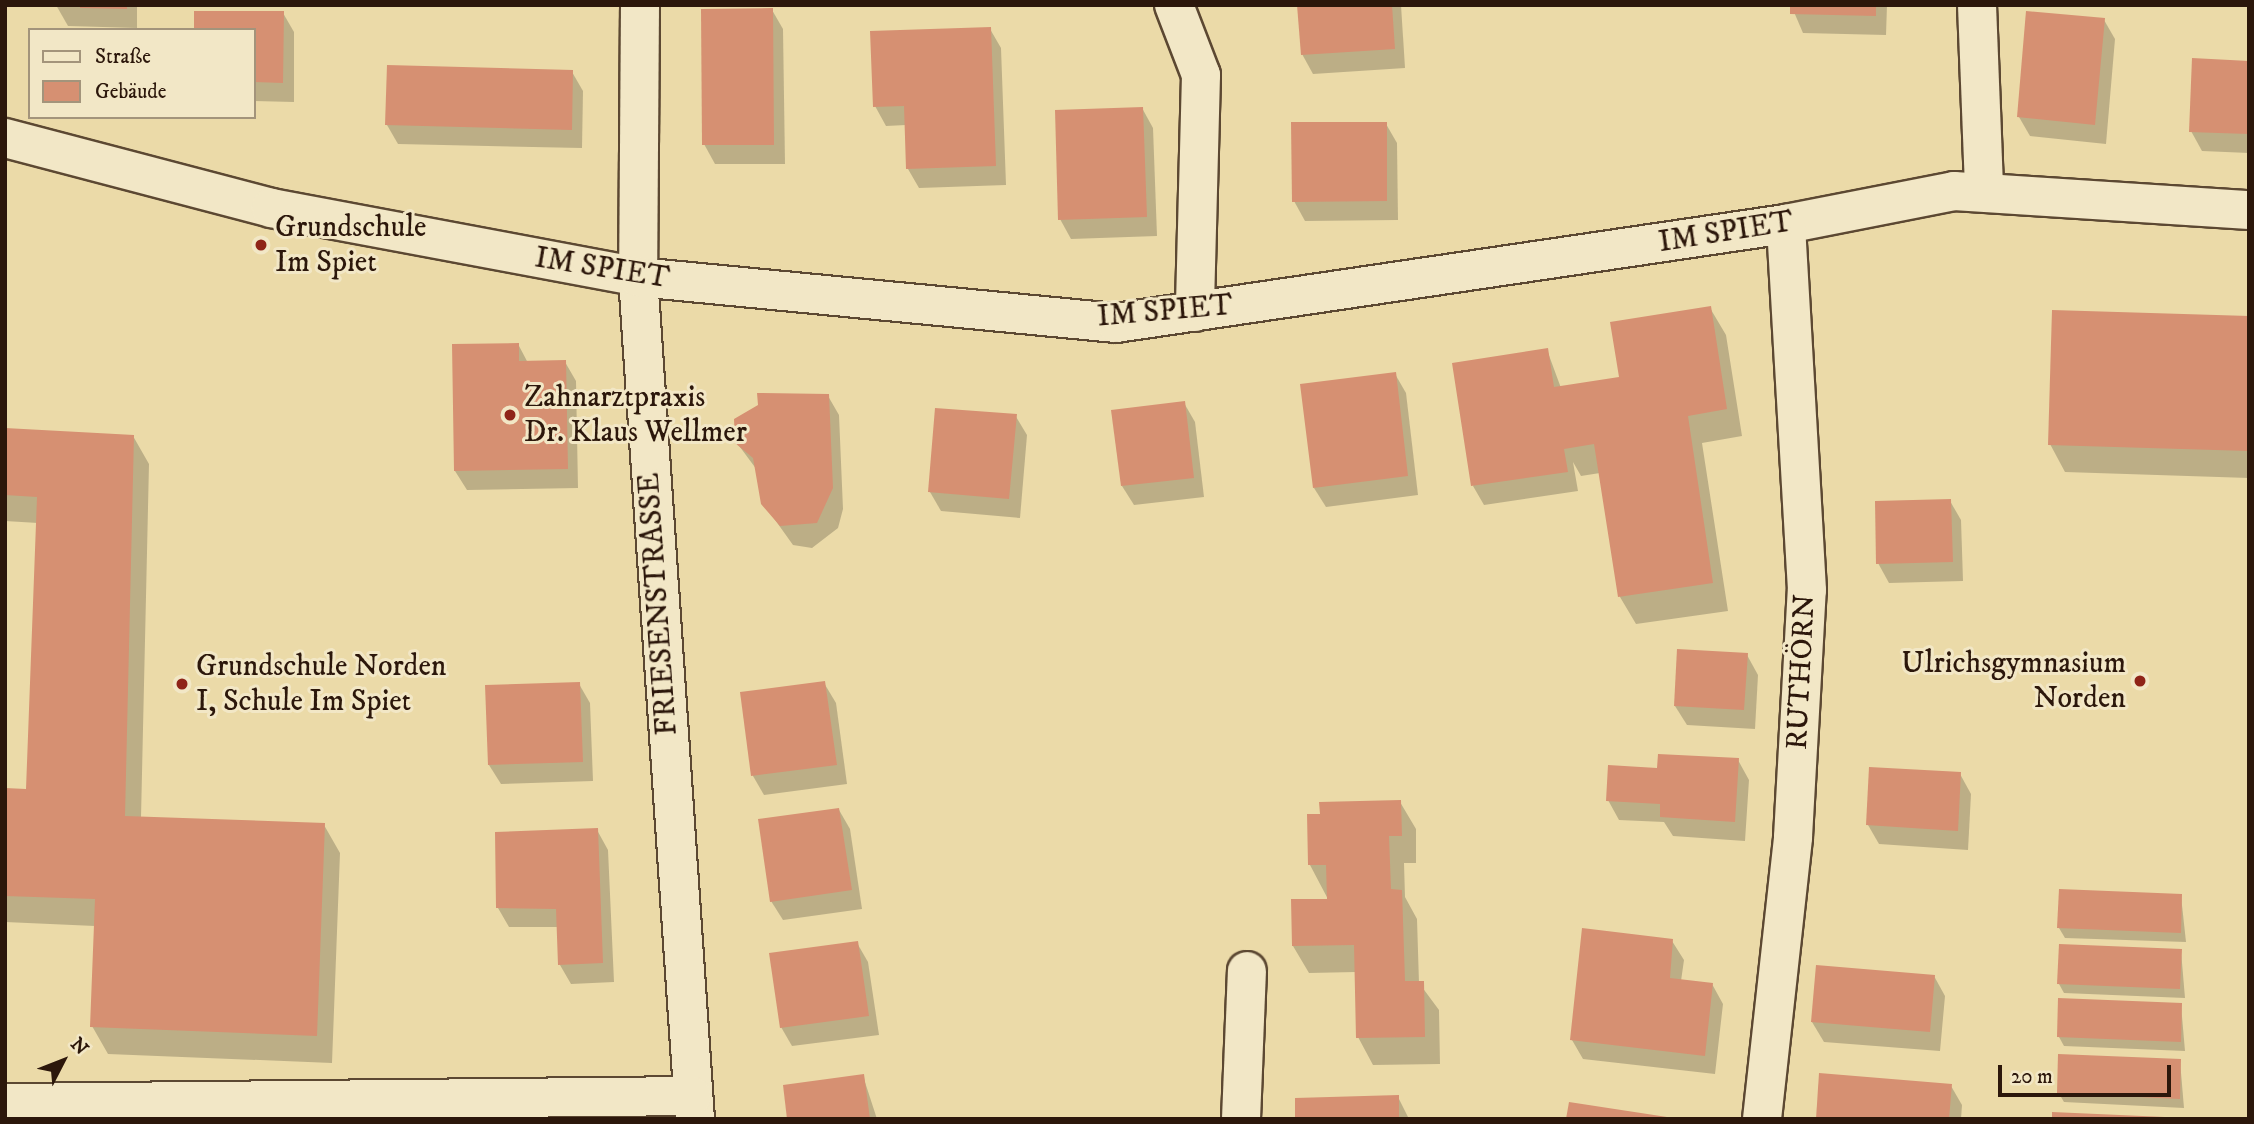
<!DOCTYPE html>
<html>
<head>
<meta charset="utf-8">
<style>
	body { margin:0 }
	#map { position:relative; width:2254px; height:1124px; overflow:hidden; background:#ebdaa8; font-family:"IM FELL DW Pica",serif }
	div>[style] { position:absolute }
	.shadow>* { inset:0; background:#0003 }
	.building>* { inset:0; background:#d69072 }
	.roads { filter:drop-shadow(2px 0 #5c4832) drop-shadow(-2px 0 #5c4832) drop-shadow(0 2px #5c4832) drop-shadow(0 -2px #5c4832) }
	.minor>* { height:38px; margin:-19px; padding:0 19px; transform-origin:19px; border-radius:19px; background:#f2e7c6 }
	.dots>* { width:19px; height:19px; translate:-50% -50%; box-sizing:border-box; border:4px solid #f2e7c6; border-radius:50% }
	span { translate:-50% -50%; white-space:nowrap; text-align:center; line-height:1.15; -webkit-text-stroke:6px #f2e7c6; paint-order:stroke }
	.poi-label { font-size:30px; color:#2c170b }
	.left { translate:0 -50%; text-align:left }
	.right { translate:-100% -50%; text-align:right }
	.street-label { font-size:30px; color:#2c170b }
	.frame { position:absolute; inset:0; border:7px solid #2c170b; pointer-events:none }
	.legend { position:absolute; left:28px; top:28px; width:228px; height:91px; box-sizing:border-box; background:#f2e7c6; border:2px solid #a3947b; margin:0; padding:9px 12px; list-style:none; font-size:21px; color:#2c170b }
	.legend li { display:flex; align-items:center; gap:14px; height:35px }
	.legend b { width:35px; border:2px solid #a3947b }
	.north { position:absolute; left:28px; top:1026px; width:70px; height:70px; -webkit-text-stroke:5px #f2e7c6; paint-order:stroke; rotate:48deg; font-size:19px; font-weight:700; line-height:28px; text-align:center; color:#2c170b }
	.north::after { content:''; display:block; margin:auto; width:24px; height:32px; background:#2c170b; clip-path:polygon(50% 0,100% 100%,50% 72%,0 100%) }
	.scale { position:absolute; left:1998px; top:1065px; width:173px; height:32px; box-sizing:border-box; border:4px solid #2c170b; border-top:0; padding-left:9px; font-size:21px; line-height:24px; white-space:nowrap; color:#2c170b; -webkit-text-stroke:5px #f2e7c6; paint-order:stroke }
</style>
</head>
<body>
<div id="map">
	<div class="shadow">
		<div style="clip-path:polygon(56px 5px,137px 5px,137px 28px,68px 26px)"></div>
		<div style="clip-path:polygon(1299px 5px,1401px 5px,1405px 68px,1313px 74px,1302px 54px)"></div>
		<div style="clip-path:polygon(1791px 5px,1887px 5px,1886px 35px,1803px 33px)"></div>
		<div style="clip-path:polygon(772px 10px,783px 29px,785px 164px,715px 164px,704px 144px)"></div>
		<div style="clip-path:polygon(283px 13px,294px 32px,294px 102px,254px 101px,254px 30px)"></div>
		<div style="clip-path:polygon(2104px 20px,2115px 39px,2106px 144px,2030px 136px,2019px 117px)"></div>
		<div style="clip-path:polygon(990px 29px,1001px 48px,1006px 185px,919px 188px,908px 169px,906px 125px,886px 126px,875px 106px)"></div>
		<div style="clip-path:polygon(2249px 63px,2249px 153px,2202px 151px,2191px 131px)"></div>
		<div style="clip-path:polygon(572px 72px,583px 91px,582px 148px,398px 144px,387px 125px)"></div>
		<div style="clip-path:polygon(1142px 108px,1153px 128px,1157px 236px,1071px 239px,1060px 219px)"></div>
		<div style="clip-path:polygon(1386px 124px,1397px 143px,1398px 220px,1305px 221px,1294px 201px)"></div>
		<div style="clip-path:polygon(1710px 308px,1726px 335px,1742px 436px,1702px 443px,1728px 611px,1636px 624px,1620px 597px,1600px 473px,1581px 476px,1573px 462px,1578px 491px,1484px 505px,1473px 486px,1547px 350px,1561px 388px,1621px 378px)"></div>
		<div style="clip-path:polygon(2249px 318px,2249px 478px,2065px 472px,2050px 444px)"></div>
		<div style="clip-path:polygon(518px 344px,528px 363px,565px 362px,576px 381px,578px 488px,467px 490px,455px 471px,453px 346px)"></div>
		<div style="clip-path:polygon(1395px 374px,1406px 393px,1418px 495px,1326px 507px,1314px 488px)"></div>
		<div style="clip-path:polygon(828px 396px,839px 415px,843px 509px,838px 528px,812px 548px,793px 545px,763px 503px,757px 470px,737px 443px,759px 406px)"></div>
		<div style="clip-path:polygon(1184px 403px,1195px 422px,1204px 497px,1134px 505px,1122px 486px)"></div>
		<div style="clip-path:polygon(1015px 415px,1027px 435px,1020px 518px,941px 511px,930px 492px)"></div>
		<div style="clip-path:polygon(5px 430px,133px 436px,149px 464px,141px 818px,324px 825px,340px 853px,332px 1063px,108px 1054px,92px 1026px,95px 926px,5px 922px,5px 790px,28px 791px,38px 523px,5px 521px)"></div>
		<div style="clip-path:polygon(1950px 501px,1961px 520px,1963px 581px,1889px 583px,1878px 563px)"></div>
		<div style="clip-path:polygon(1747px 655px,1758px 675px,1755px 729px,1687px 725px,1675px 706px)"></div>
		<div style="clip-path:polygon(824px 683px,836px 703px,847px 784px,764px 795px,753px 776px,742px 694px)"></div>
		<div style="clip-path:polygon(579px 684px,590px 703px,593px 781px,501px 784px,489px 765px)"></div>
		<div style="clip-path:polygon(1738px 760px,1749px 780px,1745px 841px,1673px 836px,1664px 822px,1619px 820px,1608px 800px,1658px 770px)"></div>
		<div style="clip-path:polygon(1960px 774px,1971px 794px,1968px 850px,1879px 844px,1868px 825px)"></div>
		<div style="clip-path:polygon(1400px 802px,1416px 829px,1416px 863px,1404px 863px,1405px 897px,1417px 919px,1419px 983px,1439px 1010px,1440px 1064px,1373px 1065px,1358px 1037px,1356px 972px,1309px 973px,1293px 946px,1329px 901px,1310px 865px,1322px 815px)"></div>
		<div style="clip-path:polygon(839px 810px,850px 829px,862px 909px,783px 920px,771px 901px)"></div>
		<div style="clip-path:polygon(597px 830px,608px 850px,614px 982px,571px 984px,560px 965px,558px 927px,509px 927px,498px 908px)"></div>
		<div style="clip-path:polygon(2181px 896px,2186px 942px,2065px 938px,2059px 928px)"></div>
		<div style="clip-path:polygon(1672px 941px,1684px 960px,1681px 981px,1712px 984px,1723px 1004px,1715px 1074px,1583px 1059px,1572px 1040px)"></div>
		<div style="clip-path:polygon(857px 943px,868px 962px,879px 1035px,792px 1046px,781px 1027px)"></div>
		<div style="clip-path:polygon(2181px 951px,2185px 998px,2064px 993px,2059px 984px)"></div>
		<div style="clip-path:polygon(1934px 976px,1945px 996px,1940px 1051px,1824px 1042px,1812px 1022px)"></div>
		<div style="clip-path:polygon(2181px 1005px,2185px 1051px,2064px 1046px,2059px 1037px)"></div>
		<div style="clip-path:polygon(2180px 1061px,2184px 1108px,2064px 1102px,2058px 1092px)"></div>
		<div style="clip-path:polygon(863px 1076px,877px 1119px,789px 1119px)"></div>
		<div style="clip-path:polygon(1951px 1086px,1962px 1105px,1961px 1119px,1817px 1119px)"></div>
		<div style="clip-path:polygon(1398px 1097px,1409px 1119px,1297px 1119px)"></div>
	</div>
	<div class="building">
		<div style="clip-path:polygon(80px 5px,127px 5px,127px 9px,80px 8px)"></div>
		<div style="clip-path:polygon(1297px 5px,1392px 5px,1395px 49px,1301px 55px)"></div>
		<div style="clip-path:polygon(1790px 5px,1876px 5px,1876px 16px,1790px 14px)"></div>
		<div style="clip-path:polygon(773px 8px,774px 145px,702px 145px,701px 9px)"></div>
		<div style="clip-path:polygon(194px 11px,284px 11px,283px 83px,254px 82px,254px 30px,194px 30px)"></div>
		<div style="clip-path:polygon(2026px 11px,2105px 18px,2095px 125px,2017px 117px)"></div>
		<div style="clip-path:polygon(991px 27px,996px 166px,906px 169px,904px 106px,873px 107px,870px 31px)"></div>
		<div style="clip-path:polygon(2192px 58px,2249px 61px,2249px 134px,2189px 132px)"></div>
		<div style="clip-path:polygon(387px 65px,573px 70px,572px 130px,385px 125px)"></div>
		<div style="clip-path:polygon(1143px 107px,1147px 217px,1058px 220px,1055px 110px)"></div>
		<div style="clip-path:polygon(1291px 122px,1387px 122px,1387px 201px,1292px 202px)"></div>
		<div style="clip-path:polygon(1711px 306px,1727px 409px,1688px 416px,1713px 583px,1618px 597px,1594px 444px,1564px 449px,1568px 472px,1471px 486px,1452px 363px,1548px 348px,1554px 387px,1619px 377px,1610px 322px)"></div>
		<div style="clip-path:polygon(2052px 310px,2249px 316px,2249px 451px,2048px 445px)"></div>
		<div style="clip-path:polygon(519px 343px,519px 361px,566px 360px,568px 469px,454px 471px,452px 344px)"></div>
		<div style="clip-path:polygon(1396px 372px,1408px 476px,1313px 488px,1300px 384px)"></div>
		<div style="clip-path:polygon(757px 393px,829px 394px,833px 488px,817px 523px,780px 526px,761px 504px,753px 458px,735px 443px,734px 419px,758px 405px)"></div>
		<div style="clip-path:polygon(1185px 401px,1194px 478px,1121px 486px,1111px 410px)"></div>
		<div style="clip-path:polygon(935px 408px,1017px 414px,1009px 499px,928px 492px)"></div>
		<div style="clip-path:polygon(5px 428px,134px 435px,125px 816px,325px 823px,317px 1036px,90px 1027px,95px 899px,5px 896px,5px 788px,26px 789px,37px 497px,5px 495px)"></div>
		<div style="clip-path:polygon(1951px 499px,1953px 562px,1876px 564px,1875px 501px)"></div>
		<div style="clip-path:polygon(1677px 649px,1748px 653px,1744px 710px,1674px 706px)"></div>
		<div style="clip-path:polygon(825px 681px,837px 765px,751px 776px,740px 692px)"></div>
		<div style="clip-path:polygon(580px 682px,583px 762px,488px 765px,485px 685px)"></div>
		<div style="clip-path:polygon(1658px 754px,1739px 758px,1735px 822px,1660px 817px,1660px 804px,1606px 801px,1608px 765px,1657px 768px)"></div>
		<div style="clip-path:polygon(1869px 767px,1961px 772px,1958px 831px,1866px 825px)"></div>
		<div style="clip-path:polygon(1401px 800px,1402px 836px,1389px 836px,1391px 889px,1402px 890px,1405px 981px,1424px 981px,1425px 1037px,1356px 1038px,1354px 945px,1292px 946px,1291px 899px,1327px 899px,1326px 865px,1308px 865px,1307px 814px,1320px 814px,1319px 802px)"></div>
		<div style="clip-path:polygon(839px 808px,852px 890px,770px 902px,758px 819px)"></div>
		<div style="clip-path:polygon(598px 828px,603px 963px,558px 965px,556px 909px,496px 908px,495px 832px)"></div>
		<div style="clip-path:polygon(2059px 889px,2182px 894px,2181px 933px,2057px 928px)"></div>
		<div style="clip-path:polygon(1582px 928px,1673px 939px,1670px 978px,1713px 983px,1705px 1056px,1570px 1040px)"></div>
		<div style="clip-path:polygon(858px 941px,869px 1016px,780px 1028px,769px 953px)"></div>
		<div style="clip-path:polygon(2059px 944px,2182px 949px,2180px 989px,2057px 984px)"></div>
		<div style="clip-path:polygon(1816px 965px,1935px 975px,1930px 1032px,1811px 1022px)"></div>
		<div style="clip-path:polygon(2058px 998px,2182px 1003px,2181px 1042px,2057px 1037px)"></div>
		<div style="clip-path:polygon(2058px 1054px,2181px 1059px,2180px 1099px,2057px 1093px)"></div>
		<div style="clip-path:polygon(1819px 1073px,1952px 1084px,1949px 1119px,1816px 1119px)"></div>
		<div style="clip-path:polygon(864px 1074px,870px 1119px,787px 1119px,783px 1085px)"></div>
		<div style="clip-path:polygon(1399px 1095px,1399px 1119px,1295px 1119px,1295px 1098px)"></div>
		<div style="clip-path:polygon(1569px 1102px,1667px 1117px,1667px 1119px,1566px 1119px)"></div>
		<div style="clip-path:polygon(2052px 1112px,2165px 1117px,2165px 1119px,2052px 1119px)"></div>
	</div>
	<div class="roads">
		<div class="minor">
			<div style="left:640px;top:5px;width:272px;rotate:90.4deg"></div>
			<div style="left:638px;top:277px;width:844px;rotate:86.13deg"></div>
			<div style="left:1174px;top:5px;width:75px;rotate:68.9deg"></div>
			<div style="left:1201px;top:75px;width:237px;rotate:91.5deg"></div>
			<div style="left:1977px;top:5px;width:185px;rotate:87.8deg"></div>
			<div style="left:5px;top:138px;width:275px;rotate:14.7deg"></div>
			<div style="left:271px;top:208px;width:373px;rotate:10.6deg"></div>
			<div style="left:638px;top:277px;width:480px;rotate:5.5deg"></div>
			<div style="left:1116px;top:323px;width:677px;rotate:-8.41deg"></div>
			<div style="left:1786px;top:224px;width:171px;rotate:-11.1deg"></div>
			<div style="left:1954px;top:191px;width:296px;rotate:3.7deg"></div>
			<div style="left:5px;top:1103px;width:687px;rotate:-0.58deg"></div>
			<div style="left:1241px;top:1119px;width:148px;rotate:-87.7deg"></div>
			<div style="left:1762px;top:1119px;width:284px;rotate:-83.7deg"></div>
			<div style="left:1793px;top:837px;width:247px;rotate:-86.8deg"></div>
			<div style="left:1807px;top:590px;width:367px;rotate:-93.3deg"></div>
		</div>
	</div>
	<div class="dots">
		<div style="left:261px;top:245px;background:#8f2418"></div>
		<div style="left:510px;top:415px;background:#8f2418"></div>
		<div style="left:2140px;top:681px;background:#8f2418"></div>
		<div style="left:182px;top:684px;background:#8f2418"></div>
	</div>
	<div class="poi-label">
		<span class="left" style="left:275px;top:245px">Grundschule<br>Im Spiet</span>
		<span class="left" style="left:524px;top:415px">Zahnarztpraxis<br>Dr. Klaus Wellmer</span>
		<span class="right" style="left:2126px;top:681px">Ulrichsgymnasium<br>Norden</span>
		<span class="left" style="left:196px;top:684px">Grundschule Norden<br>I, Schule Im Spiet</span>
	</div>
	<div class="street-label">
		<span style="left:1726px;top:233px;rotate:-9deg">IM SPIET</span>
		<span style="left:602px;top:269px;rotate:9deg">IM SPIET</span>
		<span style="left:1165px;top:312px;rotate:-5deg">IM SPIET</span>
		<span style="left:659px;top:604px;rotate:-94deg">FRIESENSTRASSE</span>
		<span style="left:1802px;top:672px;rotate:-87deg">RUTHÖRN</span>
	</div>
	<div class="frame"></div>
	<ul class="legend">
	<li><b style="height:9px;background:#f2e7c6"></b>Straße</li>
	<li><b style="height:19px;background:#d69072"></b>Gebäude</li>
	</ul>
	<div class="north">N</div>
	<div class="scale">20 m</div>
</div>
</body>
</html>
